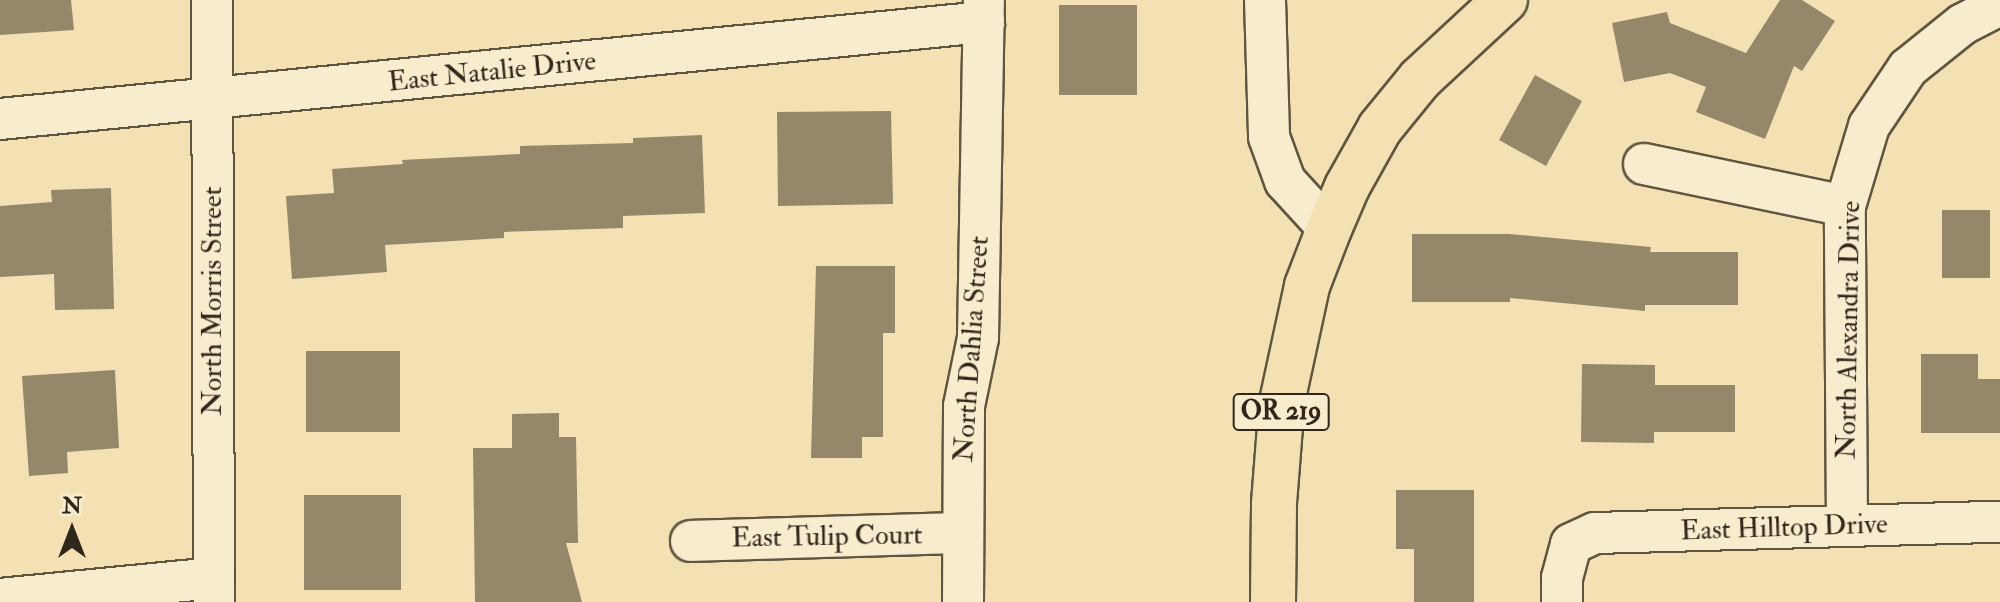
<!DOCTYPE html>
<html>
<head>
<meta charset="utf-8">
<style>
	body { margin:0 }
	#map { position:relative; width:2000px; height:602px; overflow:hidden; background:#f3e1b4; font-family:"IM FELL Double Pica",serif }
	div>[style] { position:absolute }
	.building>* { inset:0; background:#95876a }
	.roads { filter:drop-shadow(2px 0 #615540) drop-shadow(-2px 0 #615540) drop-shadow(0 2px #615540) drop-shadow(0 -2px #615540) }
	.minor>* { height:40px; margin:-20px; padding:0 20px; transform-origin:20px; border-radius:20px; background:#f7ecce }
	.primary>* { height:44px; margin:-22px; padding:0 22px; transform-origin:22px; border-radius:22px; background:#f3e1b4 }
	span { translate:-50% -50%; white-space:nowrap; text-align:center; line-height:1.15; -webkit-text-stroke:6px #f7ecce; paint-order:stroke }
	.shield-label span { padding:2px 6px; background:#f7ecce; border:2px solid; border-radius:6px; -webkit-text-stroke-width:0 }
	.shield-label { font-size:26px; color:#30261a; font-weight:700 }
	.street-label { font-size:28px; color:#30261a }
	.north { position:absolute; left:32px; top:490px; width:80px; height:80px; -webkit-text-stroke:6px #f7ecce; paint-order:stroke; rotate:0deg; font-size:22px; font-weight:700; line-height:32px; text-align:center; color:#30261a }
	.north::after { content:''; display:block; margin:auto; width:28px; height:36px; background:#30261a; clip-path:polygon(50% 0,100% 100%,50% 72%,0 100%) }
</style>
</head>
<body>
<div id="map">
	<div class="building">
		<div style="clip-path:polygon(0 0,71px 0,74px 30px,0 35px)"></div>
		<div style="clip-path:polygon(1780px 0,1802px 0,1835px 21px,1802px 71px,1794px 66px,1765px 139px,1696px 112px,1706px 87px,1670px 73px,1624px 82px,1612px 23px,1667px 12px,1670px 23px,1746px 53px)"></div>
		<div style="clip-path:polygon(1059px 5px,1137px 5px,1137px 95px,1059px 95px)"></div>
		<div style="clip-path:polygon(1535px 75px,1582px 101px,1546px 166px,1499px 140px)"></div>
		<div style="clip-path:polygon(891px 111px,893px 204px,778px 206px,777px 112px)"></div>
		<div style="clip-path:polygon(702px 135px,705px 213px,623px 216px,623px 228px,504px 232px,504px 238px,385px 245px,387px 272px,292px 279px,286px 196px,334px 193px,332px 169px,403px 164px,402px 160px,520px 154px,520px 146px,633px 143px,633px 138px)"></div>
		<div style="clip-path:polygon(111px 188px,114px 309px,55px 310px,54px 274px,0 277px,0 206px,52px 202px,51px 190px)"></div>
		<div style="clip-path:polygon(1942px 210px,1990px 210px,1990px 278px,1942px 278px)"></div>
		<div style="clip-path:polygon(1412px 234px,1509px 234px,1651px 247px,1650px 252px,1738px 252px,1738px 305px,1645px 305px,1645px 311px,1510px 298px,1510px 302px,1412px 302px)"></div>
		<div style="clip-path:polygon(816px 266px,895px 266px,895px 333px,883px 333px,883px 437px,862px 437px,862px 458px,811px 458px)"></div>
		<div style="clip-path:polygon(306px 351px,400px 351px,400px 432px,306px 432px)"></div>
		<div style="clip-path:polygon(1921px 354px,1978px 354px,1978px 379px,2000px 379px,2000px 433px,1921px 433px)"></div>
		<div style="clip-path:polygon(1582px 364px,1655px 365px,1655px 385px,1735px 385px,1735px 432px,1654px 432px,1654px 443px,1581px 442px)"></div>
		<div style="clip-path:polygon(115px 370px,119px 448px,67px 452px,68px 473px,29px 476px,22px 376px)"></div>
		<div style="clip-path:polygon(559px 413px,559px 437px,576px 437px,578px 543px,566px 543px,582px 602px,475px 602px,473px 448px,512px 448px,512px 414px)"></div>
		<div style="clip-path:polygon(1396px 490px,1474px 490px,1474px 602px,1414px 602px,1414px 549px,1396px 549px)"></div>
		<div style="clip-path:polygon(304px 495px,401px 495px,401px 590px,304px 590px)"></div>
	</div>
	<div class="roads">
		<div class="minor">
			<div style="left:212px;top:0;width:602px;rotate:89.81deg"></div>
			<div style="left:1265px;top:0;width:137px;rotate:88.3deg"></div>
			<div style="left:1269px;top:137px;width:47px;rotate:70deg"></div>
			<div style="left:1285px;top:181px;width:65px;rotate:47.5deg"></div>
			<div style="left:0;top:119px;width:989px;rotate:-5.63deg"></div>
			<div style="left:1644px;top:164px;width:205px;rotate:11.8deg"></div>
			<div style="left:1847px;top:526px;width:320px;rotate:-90.4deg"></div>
			<div style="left:1845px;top:206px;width:84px;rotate:-73.3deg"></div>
			<div style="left:1869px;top:126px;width:70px;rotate:-56.1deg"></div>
			<div style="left:1908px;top:68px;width:70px;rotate:-38.7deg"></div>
			<div style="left:1963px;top:24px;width:42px;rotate:-27.2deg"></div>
			<div style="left:691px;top:541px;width:272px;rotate:-1.7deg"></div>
			<div style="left:0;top:599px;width:215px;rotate:-5.6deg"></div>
			<div style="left:963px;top:602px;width:196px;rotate:-89.7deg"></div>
			<div style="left:964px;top:406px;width:69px;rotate:-78.4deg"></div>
			<div style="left:978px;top:338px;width:338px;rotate:-89deg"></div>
			<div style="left:1562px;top:602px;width:24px;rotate:-90deg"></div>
			<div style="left:1562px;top:578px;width:35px;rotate:-75deg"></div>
			<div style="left:1571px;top:544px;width:26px;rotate:-25deg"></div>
			<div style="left:1595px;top:533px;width:405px;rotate:-1.6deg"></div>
		</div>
		<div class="primary">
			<div style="left:1273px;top:602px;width:99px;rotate:-89.4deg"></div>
			<div style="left:1274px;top:503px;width:101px;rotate:-85.5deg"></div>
			<div style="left:1282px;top:402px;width:119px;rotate:-77.8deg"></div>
			<div style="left:1307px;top:286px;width:61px;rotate:-68.9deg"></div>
			<div style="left:1329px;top:229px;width:46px;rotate:-66.8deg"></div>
			<div style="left:1347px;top:187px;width:68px;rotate:-60.8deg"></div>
			<div style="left:1380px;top:128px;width:63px;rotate:-50.8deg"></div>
			<div style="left:1420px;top:79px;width:116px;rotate:-42.9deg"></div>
		</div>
	</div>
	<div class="shield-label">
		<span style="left:1281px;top:412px">OR 219</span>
	</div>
	<div class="street-label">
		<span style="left:492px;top:72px;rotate:-6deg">East Natalie Drive</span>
		<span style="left:213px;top:301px;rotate:-90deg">North Morris Street</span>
		<span style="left:1849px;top:330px;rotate:-89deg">North Alexandra Drive</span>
		<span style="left:972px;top:349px;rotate:-86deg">North Dahlia Street</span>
		<span style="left:1784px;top:528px;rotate:-2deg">East Hilltop Drive</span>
		<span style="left:827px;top:537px;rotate:-1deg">East Tulip Court</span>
	</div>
	<div class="north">N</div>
</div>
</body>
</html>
